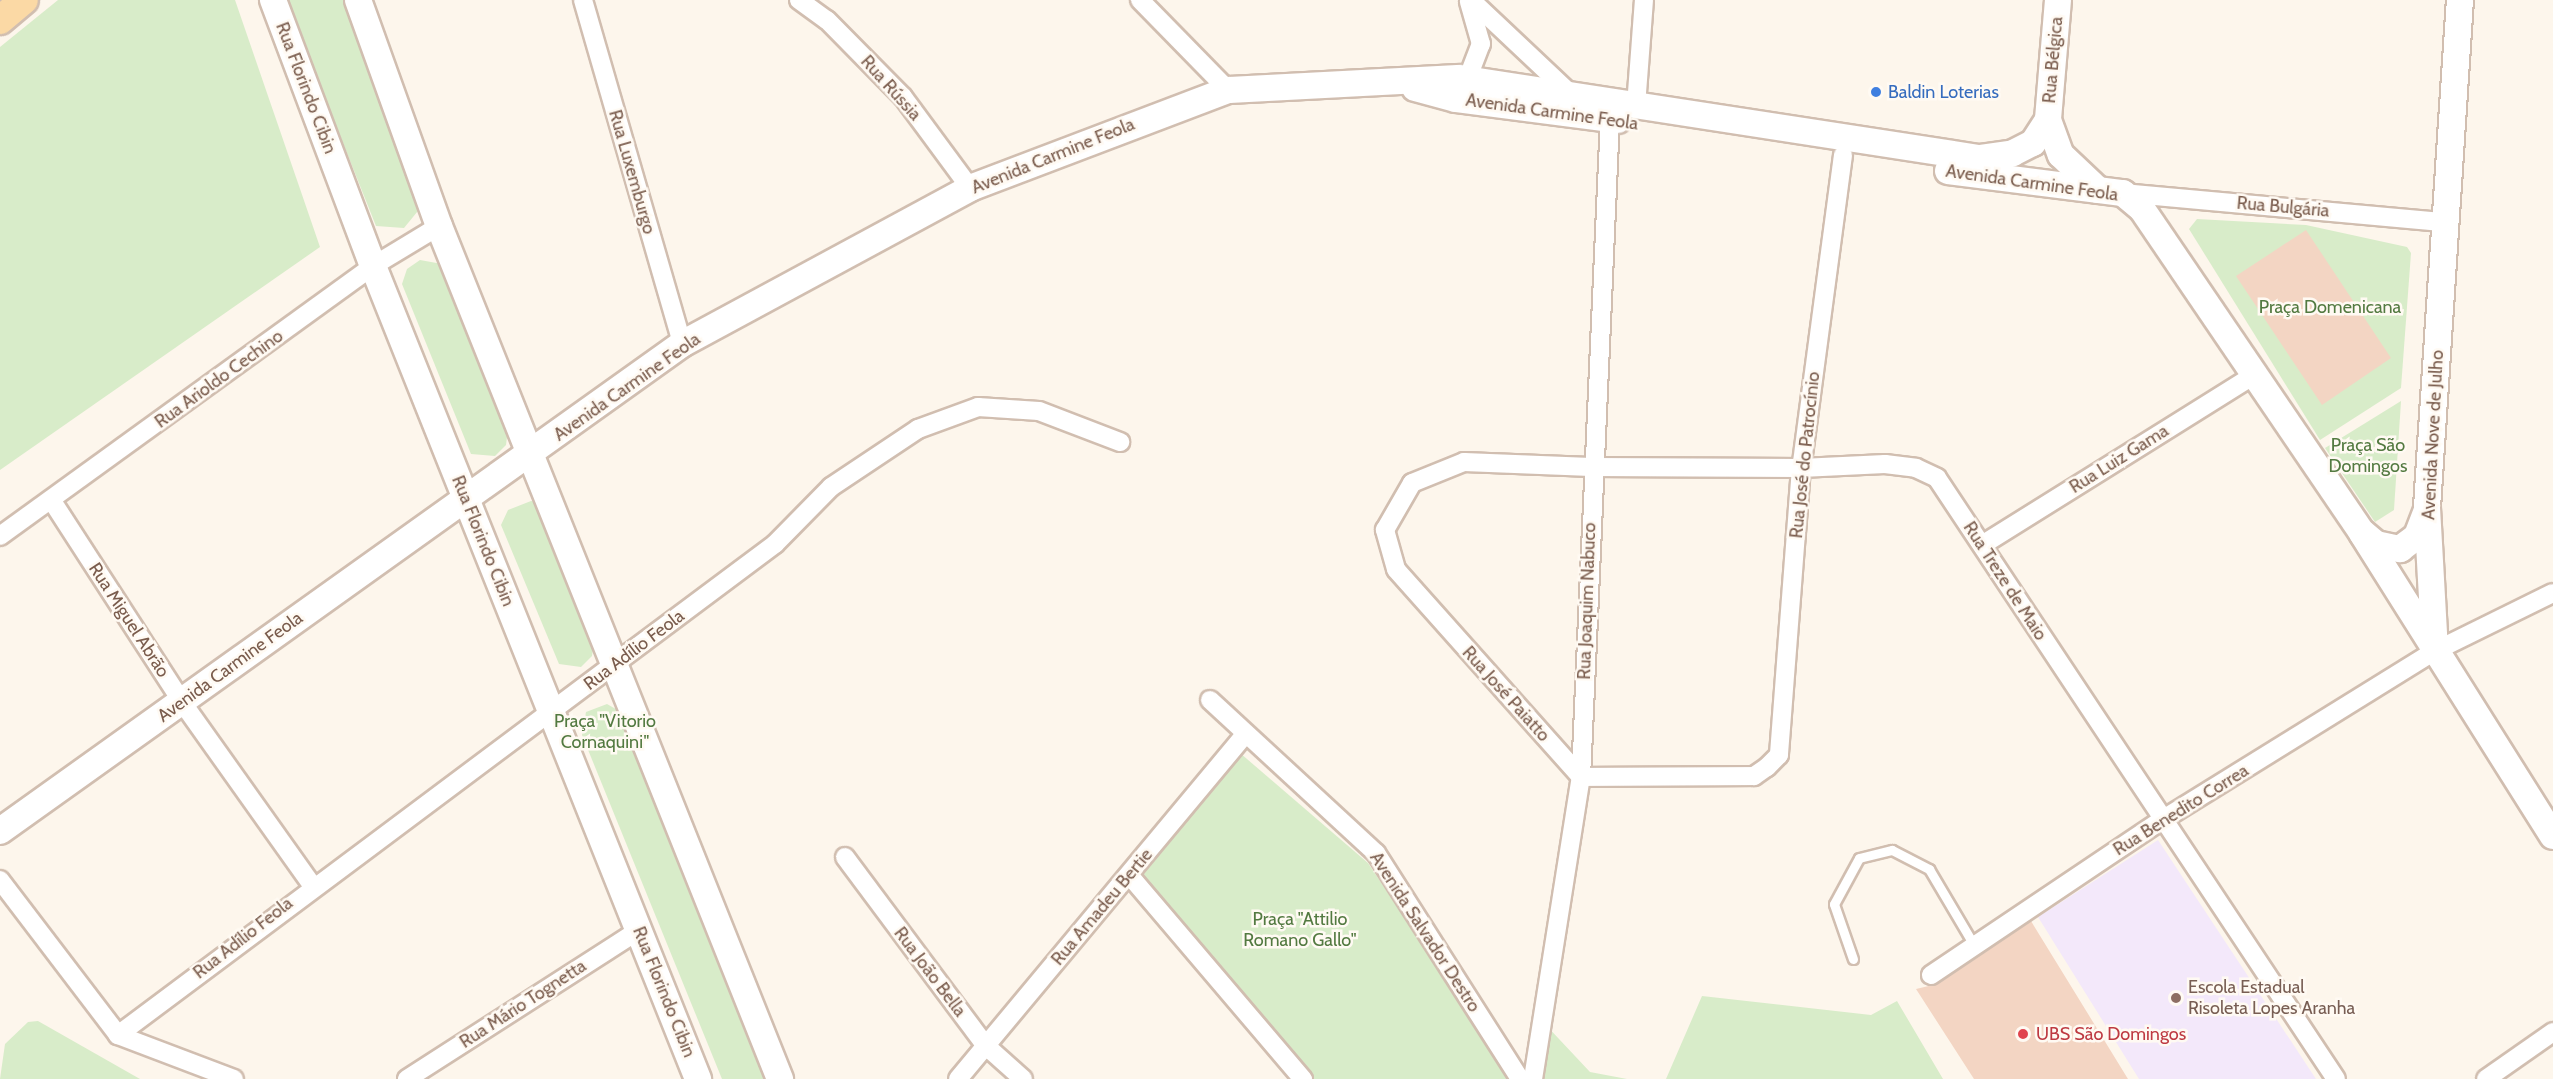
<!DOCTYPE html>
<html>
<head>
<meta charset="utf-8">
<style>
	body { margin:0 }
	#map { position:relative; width:2553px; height:1079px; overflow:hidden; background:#fdf6ec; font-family:Cabin,sans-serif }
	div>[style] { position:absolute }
	.education>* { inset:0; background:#f3e8fa }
	.green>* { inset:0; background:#d8ecc9 }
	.building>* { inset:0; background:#f3d5c3 }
	.roads { filter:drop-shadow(2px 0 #d1beb0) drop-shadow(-2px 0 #d1beb0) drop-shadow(0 2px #d1beb0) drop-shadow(0 -2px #d1beb0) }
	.lane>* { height:9px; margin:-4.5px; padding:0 4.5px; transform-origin:4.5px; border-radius:4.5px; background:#fff }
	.street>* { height:18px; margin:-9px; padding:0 9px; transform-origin:9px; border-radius:9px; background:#fff }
	.secondary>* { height:26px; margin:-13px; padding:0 13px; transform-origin:13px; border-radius:13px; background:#fff }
	.primary>* { height:28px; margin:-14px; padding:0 14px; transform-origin:14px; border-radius:14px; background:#fbd9a5 }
	.dots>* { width:16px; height:16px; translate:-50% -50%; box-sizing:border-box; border:3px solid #fffaf3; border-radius:50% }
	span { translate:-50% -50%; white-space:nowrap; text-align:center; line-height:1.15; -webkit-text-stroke:5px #fffaf3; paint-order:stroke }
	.street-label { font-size:18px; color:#7a5c4d }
	.shop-label { font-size:18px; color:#366cbe }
	.left { translate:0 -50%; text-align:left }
	.park-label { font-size:18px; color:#537a41 }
	.education-label { font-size:18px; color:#785e54 }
	.health-label { font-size:18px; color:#be3a42 }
</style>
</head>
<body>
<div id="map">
	<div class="education">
		<div style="clip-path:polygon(2158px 840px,2316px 1079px,2139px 1079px,2038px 917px)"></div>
	</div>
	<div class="green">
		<div style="clip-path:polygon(58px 0,235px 0,320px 247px,0 470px,0 47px)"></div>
		<div style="clip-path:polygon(286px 0,343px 0,422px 206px,404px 228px,376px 226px)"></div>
		<div style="clip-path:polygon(2197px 219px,2306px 225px,2407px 247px,2411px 253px,2401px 388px,2320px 440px,2189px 229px)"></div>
		<div style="clip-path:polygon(420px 260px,442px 264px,508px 429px,506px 445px,495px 456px,471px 454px,402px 284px,407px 269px)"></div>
		<div style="clip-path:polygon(2401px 401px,2394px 510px,2375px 522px,2325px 448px)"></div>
		<div style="clip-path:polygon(531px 501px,539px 502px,594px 642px,592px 656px,581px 667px,559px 664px,501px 525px,508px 510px)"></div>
		<div style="clip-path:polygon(607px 704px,621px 712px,767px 1079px,722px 1079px,582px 735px,586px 712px)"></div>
		<div style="clip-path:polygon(1240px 753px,1368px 863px,1513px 1079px,1303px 1079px,1130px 876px)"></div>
		<div style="clip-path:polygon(1702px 996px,1871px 1015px,1897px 1001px,1943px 1079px,1666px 1079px)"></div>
		<div style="clip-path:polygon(38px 1021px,140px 1079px,0 1079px,5px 1044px,28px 1022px)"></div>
		<div style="clip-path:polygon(1544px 1023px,1590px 1072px,1627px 1079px,1535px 1079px)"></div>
	</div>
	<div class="building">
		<div style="clip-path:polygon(2306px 230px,2391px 358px,2322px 405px,2236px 276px)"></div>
		<div style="clip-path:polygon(2031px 921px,2128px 1079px,1974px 1079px,1916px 989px,1937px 984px)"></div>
	</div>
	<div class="roads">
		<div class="lane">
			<div style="left:1853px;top:959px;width:58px;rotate:-109.1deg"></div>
			<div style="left:1834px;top:904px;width:52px;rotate:-61.5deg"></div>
			<div style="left:1859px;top:858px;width:34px;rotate:-14deg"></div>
			<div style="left:1892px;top:850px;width:42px;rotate:27.2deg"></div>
			<div style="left:1929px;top:869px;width:88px;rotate:59.4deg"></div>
		</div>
		<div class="street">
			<div style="left:583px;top:0;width:358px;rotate:73.9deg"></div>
			<div style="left:799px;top:0;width:34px;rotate:36deg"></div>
			<div style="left:827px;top:20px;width:108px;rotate:45.4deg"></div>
			<div style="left:903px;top:97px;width:113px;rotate:53.6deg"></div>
			<div style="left:1140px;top:0;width:126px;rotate:45.6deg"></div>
			<div style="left:1471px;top:0;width:140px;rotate:43.3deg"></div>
			<div style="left:1467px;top:80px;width:39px;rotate:-69deg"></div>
			<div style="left:1481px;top:44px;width:44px;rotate:-105.9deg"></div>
			<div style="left:1636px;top:106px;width:106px;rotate:-85.7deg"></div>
			<div style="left:1843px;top:155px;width:316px;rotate:97.6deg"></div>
			<div style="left:1801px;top:468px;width:288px;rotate:94.4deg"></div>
			<div style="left:1779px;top:755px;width:17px;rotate:135deg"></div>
			<div style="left:1767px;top:767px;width:16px;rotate:145deg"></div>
			<div style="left:1754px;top:776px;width:173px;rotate:179.7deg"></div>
			<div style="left:1581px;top:777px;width:278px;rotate:-131.7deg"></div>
			<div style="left:1396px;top:569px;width:41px;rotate:-105.8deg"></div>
			<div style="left:1385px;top:530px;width:54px;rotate:-60.1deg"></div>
			<div style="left:1412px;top:483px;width:56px;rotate:-22deg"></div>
			<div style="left:1464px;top:462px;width:127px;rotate:2.3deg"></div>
			<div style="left:1591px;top:467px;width:210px;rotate:0.3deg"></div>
			<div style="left:1801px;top:468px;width:84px;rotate:-2.7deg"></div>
			<div style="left:1885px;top:464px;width:31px;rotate:7deg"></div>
			<div style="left:1916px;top:468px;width:23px;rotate:25deg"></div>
			<div style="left:1937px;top:478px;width:721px;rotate:56.42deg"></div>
			<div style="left:2123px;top:193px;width:322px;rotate:5.2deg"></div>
			<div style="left:52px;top:501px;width:239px;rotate:57.1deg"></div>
			<div style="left:182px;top:702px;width:224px;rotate:54.6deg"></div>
			<div style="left:0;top:536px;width:460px;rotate:-35.9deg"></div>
			<div style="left:373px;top:266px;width:77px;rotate:-31.2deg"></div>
			<div style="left:1982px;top:545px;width:323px;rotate:-32deg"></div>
			<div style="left:1210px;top:700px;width:226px;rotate:42.7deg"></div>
			<div style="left:1376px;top:853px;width:268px;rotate:57.5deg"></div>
			<div style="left:845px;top:857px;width:234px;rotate:53.3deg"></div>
			<div style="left:985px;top:1045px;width:51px;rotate:41.8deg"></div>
			<div style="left:1130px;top:876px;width:267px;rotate:49.6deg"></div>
			<div style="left:0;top:880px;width:195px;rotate:52.7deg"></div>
			<div style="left:118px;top:1035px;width:124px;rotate:20.8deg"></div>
			<div style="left:1931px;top:975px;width:278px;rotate:-33.9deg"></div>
			<div style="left:2162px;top:820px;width:321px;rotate:-31.8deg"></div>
			<div style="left:2435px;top:651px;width:131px;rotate:-26.2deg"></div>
			<div style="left:118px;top:1035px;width:820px;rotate:-36.77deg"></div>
			<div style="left:775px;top:544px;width:80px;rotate:-45.5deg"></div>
			<div style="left:831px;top:487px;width:105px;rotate:-33.7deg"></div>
			<div style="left:918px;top:429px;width:64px;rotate:-20.1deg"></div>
			<div style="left:978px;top:407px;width:61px;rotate:3.8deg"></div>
			<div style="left:1039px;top:411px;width:87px;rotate:20.9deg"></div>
			<div style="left:407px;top:1079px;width:276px;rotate:-32.7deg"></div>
			<div style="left:958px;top:1079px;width:448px;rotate:-50.2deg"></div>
			<div style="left:1533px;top:1079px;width:306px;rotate:-81deg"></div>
			<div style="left:1581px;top:777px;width:659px;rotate:-87.48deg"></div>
			<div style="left:2486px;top:1079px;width:82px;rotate:-35deg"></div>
		</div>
		<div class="secondary">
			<div style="left:273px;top:0;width:284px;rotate:69.4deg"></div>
			<div style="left:373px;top:266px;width:876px;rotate:68.21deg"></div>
			<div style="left:358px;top:0;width:240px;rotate:70.3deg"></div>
			<div style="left:439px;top:226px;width:919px;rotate:68.21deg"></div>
			<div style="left:2058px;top:0;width:120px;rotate:94.8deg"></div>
			<div style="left:2048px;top:120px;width:37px;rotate:70deg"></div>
			<div style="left:2061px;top:155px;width:51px;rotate:43.4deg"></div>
			<div style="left:1415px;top:88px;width:42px;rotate:15deg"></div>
			<div style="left:1456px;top:99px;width:163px;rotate:7.4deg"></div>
			<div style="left:1948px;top:171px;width:176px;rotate:7.2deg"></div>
			<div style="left:2123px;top:193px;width:25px;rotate:40deg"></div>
			<div style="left:2142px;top:209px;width:392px;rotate:55.8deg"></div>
			<div style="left:2362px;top:533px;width:358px;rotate:57.8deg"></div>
			<div style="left:2363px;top:533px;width:17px;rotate:40deg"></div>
			<div style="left:2376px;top:544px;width:25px;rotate:12deg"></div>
			<div style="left:2400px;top:549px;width:21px;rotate:-37deg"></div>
			<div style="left:2417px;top:536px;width:26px;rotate:-69deg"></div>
			<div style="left:2435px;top:651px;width:144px;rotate:-93.2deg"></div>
			<div style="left:2427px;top:507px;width:508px;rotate:-86.28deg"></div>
			<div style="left:0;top:831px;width:838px;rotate:-35.53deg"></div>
			<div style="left:682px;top:344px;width:328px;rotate:-28.4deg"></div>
			<div style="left:970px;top:188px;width:276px;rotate:-20.8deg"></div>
			<div style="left:1228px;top:90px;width:231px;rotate:-3deg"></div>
			<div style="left:1459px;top:78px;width:526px;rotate:8.75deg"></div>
			<div style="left:1979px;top:158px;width:34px;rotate:-8deg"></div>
			<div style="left:2013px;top:153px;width:22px;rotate:-27deg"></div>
			<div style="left:2033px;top:143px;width:27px;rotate:-57deg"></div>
		</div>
		<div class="primary">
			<div style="left:0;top:20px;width:31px;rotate:-40deg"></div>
		</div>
	</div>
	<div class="dots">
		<div style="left:1876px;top:92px;background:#3f7fe0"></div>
		<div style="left:2176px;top:998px;background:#8d6e63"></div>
		<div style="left:2023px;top:1034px;background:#e0444e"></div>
	</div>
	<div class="street-label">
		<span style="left:2053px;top:60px;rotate:-85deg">Rua Bélgica</span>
		<span style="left:306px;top:88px;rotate:69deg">Rua Florindo Cibin</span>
		<span style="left:891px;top:88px;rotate:48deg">Rua Rússia</span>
		<span style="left:1552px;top:112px;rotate:8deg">Avenida Carmine Feola</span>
		<span style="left:1053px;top:156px;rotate:-22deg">Avenida Carmine Feola</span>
		<span style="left:632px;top:172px;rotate:74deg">Rua Luxemburgo</span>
		<span style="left:2032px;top:183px;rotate:8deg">Avenida Carmine Feola</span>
		<span style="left:2283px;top:207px;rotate:5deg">Rua Bulgária</span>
		<span style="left:219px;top:379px;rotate:-36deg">Rua Arioldo Cechino</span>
		<span style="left:627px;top:387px;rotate:-35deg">Avenida Carmine Feola</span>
		<span style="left:2433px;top:435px;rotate:-87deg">Avenida Nove de Julho</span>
		<span style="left:1805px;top:455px;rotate:-84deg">Rua José do Patrocínio</span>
		<span style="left:2119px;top:459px;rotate:-32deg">Rua Luiz Gama</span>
		<span style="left:483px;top:541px;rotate:68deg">Rua Florindo Cibin</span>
		<span style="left:2005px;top:581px;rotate:57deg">Rua Treze de Maio</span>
		<span style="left:1587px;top:601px;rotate:-88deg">Rua Joaquim Nabuco</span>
		<span style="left:129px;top:620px;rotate:57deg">Rua Miguel Abrão</span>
		<span style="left:634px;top:650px;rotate:-37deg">Rua Adílio Feola</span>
		<span style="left:230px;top:667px;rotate:-36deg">Avenida Carmine Feola</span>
		<span style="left:1506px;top:694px;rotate:48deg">Rua José Paiatto</span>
		<span style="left:2181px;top:810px;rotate:-32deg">Rua Benedito Correa</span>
		<span style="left:1102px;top:907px;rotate:-50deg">Rua Amadeu Bertie</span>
		<span style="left:1425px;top:932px;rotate:57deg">Avenida Salvador Destro</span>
		<span style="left:243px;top:938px;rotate:-38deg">Rua Adílio Feola</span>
		<span style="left:930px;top:972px;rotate:53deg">Rua João Bella</span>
		<span style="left:664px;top:992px;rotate:68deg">Rua Florindo Cibin</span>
		<span style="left:523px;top:1004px;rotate:-33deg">Rua Mário Tognetta</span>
	</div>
	<div class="shop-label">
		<span class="left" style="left:1888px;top:92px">Baldin Loterias</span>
	</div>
	<div class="park-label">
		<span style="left:2330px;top:307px">Praça Domenicana</span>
		<span style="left:2368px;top:456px">Praça São<br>Domingos</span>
		<span style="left:605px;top:732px">Praça "Vitorio<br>Cornaquini"</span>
		<span style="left:1300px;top:930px">Praça "Attilio<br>Romano Gallo"</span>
	</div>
	<div class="education-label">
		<span class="left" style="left:2188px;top:998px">Escola Estadual<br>Risoleta Lopes Aranha</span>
	</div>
	<div class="health-label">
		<span class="left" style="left:2036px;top:1034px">UBS São Domingos</span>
	</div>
</div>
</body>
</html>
